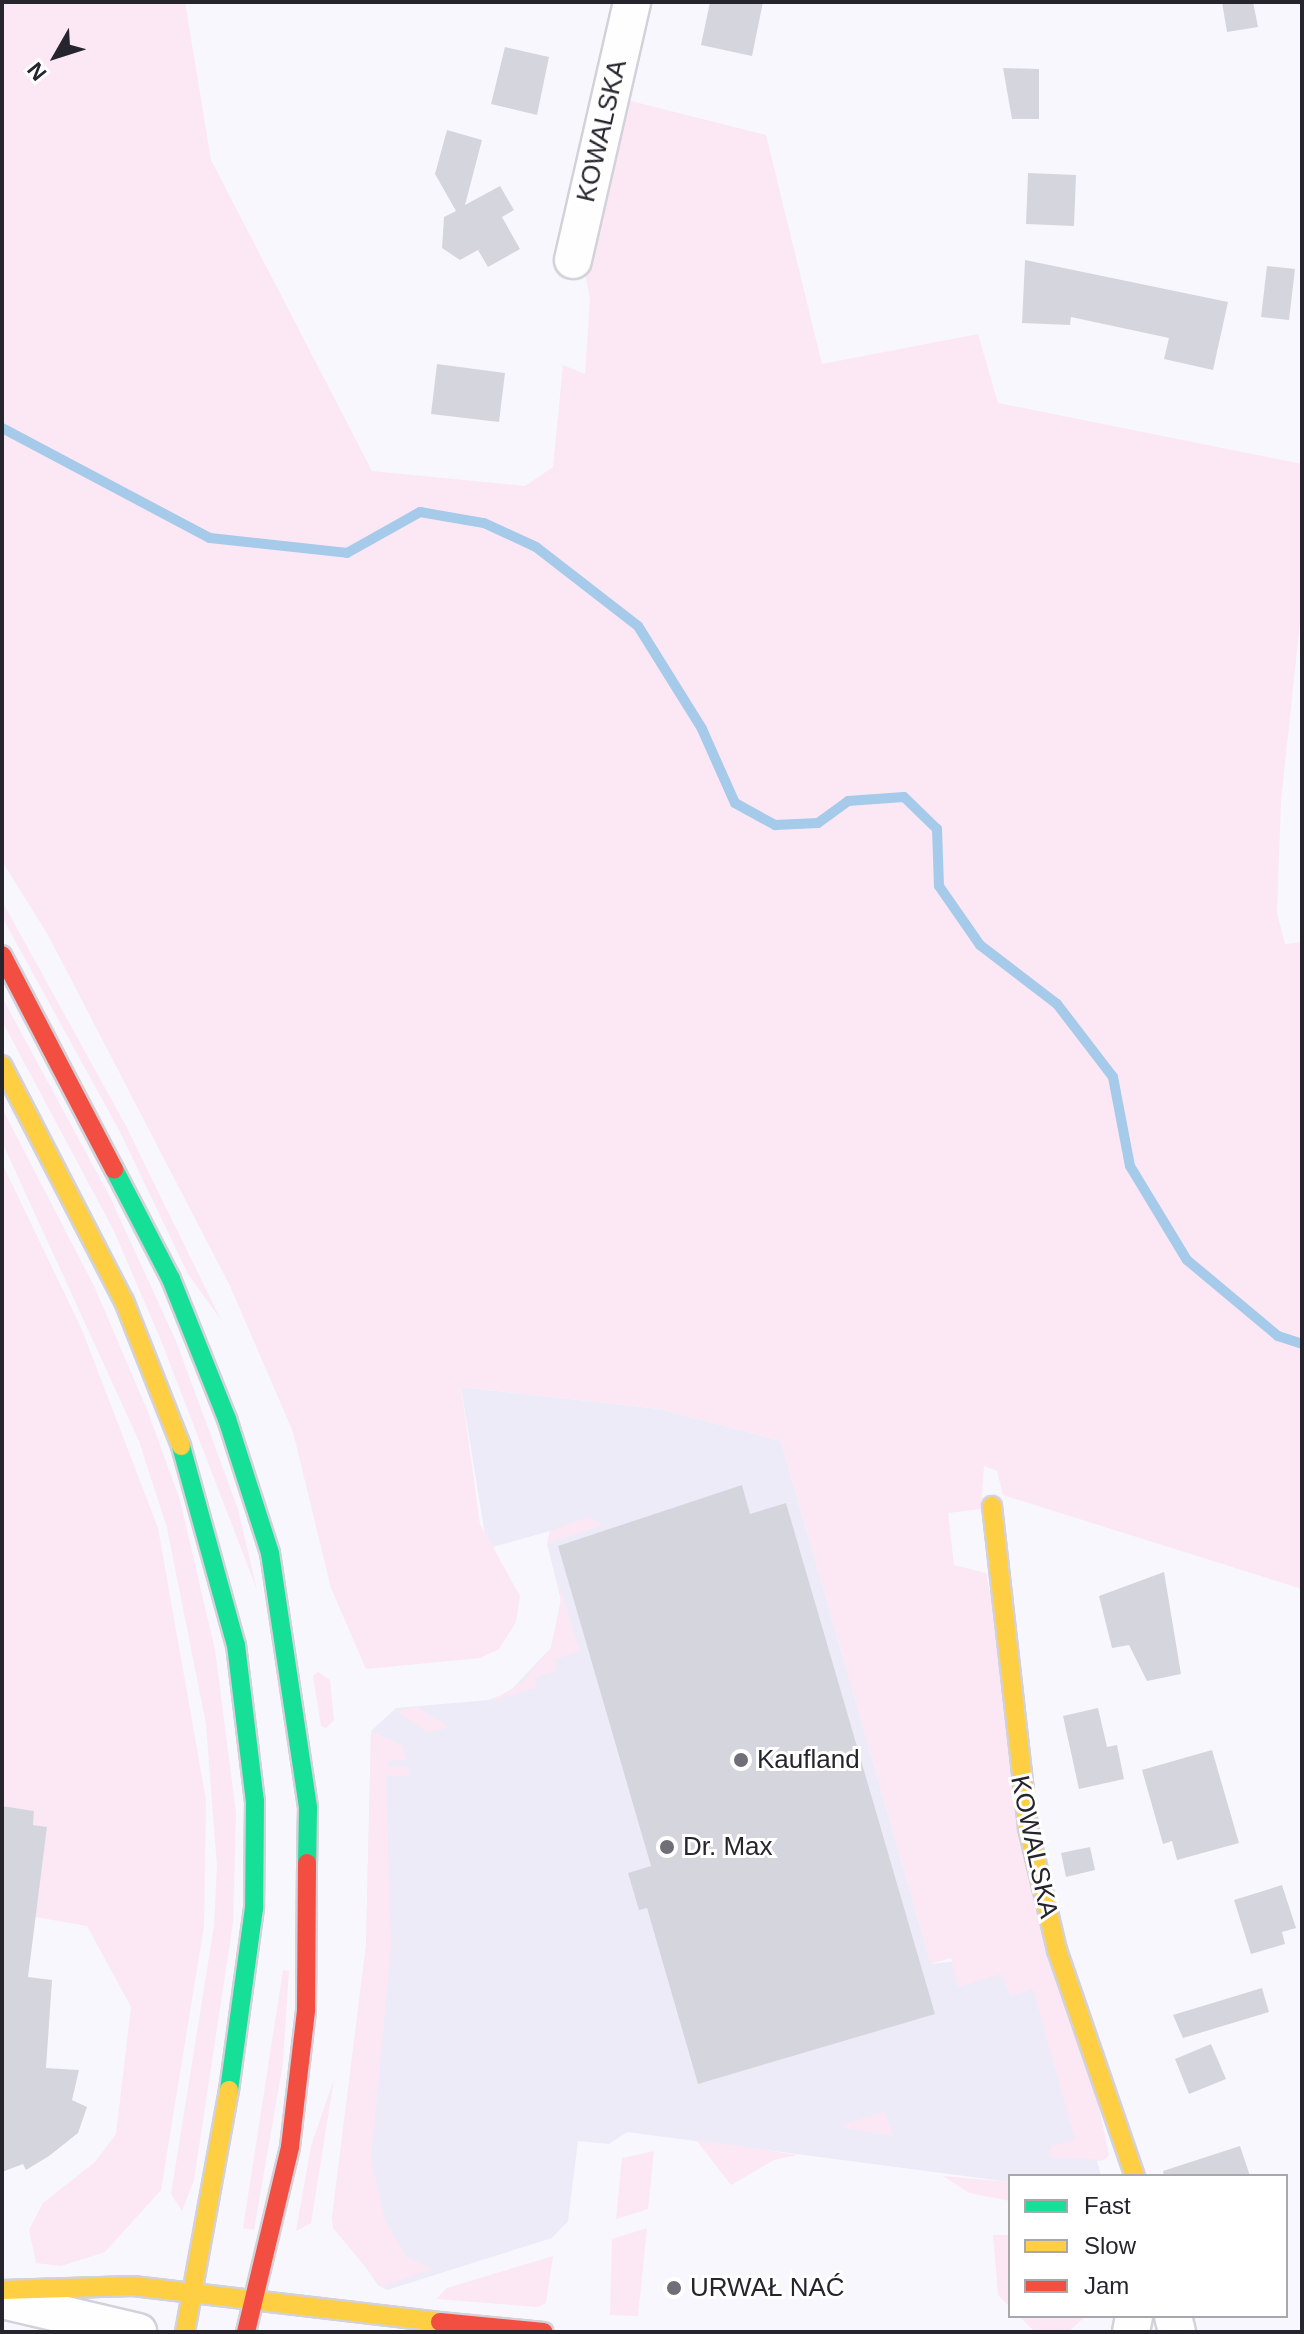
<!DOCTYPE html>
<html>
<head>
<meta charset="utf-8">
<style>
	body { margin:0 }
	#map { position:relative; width:1304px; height:2334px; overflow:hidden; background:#f8f7fd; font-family:Helvetica,sans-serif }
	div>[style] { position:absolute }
	.built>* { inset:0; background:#edebf8 }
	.green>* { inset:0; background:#fbe8f4 }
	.stream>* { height:10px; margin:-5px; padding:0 5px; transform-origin:5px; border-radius:5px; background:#a5caea }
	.building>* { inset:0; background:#d5d6dd }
	.roads { filter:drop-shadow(2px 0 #d3d1d9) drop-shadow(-2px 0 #d3d1d9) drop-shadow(0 2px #d3d1d9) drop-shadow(0 -2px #d3d1d9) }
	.street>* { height:36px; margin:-18px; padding:0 18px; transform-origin:18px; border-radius:18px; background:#fefeff }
	.fast>* { height:18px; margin:-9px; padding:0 9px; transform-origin:9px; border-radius:9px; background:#16e098 }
	.slow>* { height:18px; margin:-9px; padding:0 9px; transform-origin:9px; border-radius:9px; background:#ffcf43 }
	.jam>* { height:18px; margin:-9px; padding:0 9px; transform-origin:9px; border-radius:9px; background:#f24e42 }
	.dots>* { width:22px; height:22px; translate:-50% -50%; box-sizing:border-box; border:4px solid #fff; border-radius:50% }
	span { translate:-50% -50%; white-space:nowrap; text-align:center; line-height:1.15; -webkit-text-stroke:6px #fff; paint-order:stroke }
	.street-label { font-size:26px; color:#26242d }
	.poi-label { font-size:26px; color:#26242d }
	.left { translate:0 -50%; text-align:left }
	.frame { position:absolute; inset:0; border:4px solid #26242d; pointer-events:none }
	.legend { position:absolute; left:1008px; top:2174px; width:280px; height:144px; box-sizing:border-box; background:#fff; border:2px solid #a8a7ab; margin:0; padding:10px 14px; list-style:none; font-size:24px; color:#26242d }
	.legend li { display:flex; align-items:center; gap:16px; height:40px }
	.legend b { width:40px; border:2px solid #a8a7ab }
	.north { position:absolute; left:16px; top:16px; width:80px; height:80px; -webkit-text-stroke:6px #fff; paint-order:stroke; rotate:231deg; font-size:22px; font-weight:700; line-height:32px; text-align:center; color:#26242d }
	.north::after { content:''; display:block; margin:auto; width:28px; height:36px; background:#26242d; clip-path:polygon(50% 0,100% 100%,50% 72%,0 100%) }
</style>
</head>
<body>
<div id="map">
	<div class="built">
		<div style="clip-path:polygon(461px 1387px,660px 1409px,781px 1441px,931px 1964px,1045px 1951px,1104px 2160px,1097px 2161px,1101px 2176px,1010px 2176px,1010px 2182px,627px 2132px,609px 2144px,578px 2141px,568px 2221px,552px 2238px,387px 2290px,378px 2285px,332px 2218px,366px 1946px,371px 1731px,396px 1708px,489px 1700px,509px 1692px,551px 1648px,561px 1600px,547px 1544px,550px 1531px,493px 1547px,485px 1535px)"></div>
	</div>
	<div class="green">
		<div style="clip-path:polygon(2px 2px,185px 2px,211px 160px,372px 471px,525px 486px,553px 467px,563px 365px,585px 374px,590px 300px,584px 267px,619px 98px,766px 135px,822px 364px,978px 334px,998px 403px,1302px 464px,1302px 604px,1281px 801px,1277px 913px,1285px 944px,1302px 942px,1302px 1589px,1003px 1495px,997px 1471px,984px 1466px,981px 1509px,948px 1513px,954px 1565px,986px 1573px,1109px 2155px,1104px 2160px,1048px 2157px,1052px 2146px,1075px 2140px,1033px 1989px,1010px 1996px,1001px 1974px,958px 1987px,951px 1958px,931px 1964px,781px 1441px,660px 1409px,461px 1387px,480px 1524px,520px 1596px,516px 1622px,499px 1649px,480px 1658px,366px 1669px,331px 1588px,293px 1432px,230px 1286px,48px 935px,2px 861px)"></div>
		<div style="clip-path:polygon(2px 901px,126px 1126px,221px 1320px,188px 1274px,119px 1130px,2px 917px)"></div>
		<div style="clip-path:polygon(2px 997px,110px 1197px,176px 1341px,238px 1509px,257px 1590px,160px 1338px,114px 1231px,2px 1021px)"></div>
		<div style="clip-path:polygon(2px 1108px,95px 1288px,148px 1412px,180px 1500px,215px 1650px,236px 1813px,233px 1923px,194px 2180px,182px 2211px,171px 2194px,214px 1926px,217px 1867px,206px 1724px,167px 1528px,139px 1441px,2px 1142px)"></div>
		<div style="clip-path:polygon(2px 1163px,82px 1330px,158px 1528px,206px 1800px,204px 1926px,161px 2190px,105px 2252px,61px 2266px,36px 2263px,29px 2230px,43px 2203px,95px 2162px,116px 2134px,131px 2007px,87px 1926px,35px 1917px,47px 1827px,33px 1825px,34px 1811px,6px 1807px,2px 1800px)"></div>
		<div style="clip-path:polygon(588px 1517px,602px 1525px,547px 1544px,550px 1531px)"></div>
		<div style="clip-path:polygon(556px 1575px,580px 1651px,554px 1660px,557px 1671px,534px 1678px,537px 1687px,490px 1702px,524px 1681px,551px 1648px,561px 1601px)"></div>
		<div style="clip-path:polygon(318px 1672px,330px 1680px,334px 1720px,326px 1728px,321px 1726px,313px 1676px)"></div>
		<div style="clip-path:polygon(417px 1707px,445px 1724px,446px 1728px,428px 1733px,396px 1711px)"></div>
		<div style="clip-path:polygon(371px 1731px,402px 1745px,407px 1760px,388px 1761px,388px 1766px,408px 1767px,409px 1776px,386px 1776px,391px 1948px,371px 2160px,386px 2223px,406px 2256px,432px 2269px,382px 2287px,333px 2228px,332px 2218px,366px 1946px)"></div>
		<div style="clip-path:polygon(283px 1970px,289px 1971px,283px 2063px,254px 2230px,243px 2228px)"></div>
		<div style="clip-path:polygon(334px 2079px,311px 2223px,296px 2231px,311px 2146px)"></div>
		<div style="clip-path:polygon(885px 2112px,893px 2136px,845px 2128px,844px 2124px)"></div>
		<div style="clip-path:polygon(697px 2141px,721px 2143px,797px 2155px,774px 2160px,731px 2185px)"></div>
		<div style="clip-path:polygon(654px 2151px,648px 2209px,616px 2219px,622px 2158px)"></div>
		<div style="clip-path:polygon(943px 2176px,1010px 2182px,1010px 2201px,969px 2193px)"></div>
		<div style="clip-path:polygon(647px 2228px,638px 2316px,610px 2315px,612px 2239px)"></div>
		<div style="clip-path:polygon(993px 2235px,1010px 2235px,1010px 2307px,998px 2295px)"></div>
		<div style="clip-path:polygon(553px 2256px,546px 2303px,538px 2307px,436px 2299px,447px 2288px)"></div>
		<div style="clip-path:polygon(1019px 2316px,1086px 2316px,1068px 2332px,1035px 2332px)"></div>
	</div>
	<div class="stream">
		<div style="left:2px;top:428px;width:235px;rotate:27.9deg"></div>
		<div style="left:210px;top:538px;width:138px;rotate:6.2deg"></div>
		<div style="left:347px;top:553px;width:84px;rotate:-29.3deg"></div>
		<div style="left:420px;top:512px;width:65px;rotate:9.8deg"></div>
		<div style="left:484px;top:523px;width:57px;rotate:24.8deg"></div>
		<div style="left:536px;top:547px;width:129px;rotate:37.8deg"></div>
		<div style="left:638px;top:626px;width:121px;rotate:58.1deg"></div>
		<div style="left:702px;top:729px;width:81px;rotate:66deg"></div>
		<div style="left:735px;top:803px;width:46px;rotate:28.8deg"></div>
		<div style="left:775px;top:825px;width:43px;rotate:-2.7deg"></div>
		<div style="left:818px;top:823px;width:37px;rotate:-36deg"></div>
		<div style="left:848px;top:801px;width:56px;rotate:-4.1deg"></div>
		<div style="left:904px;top:797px;width:46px;rotate:44.1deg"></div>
		<div style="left:937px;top:829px;width:57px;rotate:88deg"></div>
		<div style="left:939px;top:886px;width:72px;rotate:55.2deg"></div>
		<div style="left:980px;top:945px;width:97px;rotate:37.5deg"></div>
		<div style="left:1057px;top:1004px;width:92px;rotate:52.5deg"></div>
		<div style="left:1113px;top:1077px;width:91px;rotate:79.2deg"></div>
		<div style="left:1130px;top:1166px;width:110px;rotate:58.8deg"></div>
		<div style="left:1187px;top:1260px;width:119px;rotate:39.9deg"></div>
		<div style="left:1278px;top:1336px;width:25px;rotate:18deg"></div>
	</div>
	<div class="building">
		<div style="clip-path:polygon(710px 2px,763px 2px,752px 56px,701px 45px)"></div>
		<div style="clip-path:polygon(1222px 2px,1253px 2px,1258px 27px,1227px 32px)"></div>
		<div style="clip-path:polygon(505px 47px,549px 57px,537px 115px,491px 104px)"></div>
		<div style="clip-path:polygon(1003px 68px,1039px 69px,1039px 119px,1012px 119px)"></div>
		<div style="clip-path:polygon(447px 130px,482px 140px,465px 205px,500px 186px,514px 210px,502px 217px,520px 249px,488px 267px,478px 250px,460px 260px,442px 248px,444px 217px,456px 211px,435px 174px)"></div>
		<div style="clip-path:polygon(1028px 173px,1076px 175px,1074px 226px,1026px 224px)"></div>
		<div style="clip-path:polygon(1025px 260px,1228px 302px,1213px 370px,1164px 359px,1169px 338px,1071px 317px,1070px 325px,1022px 323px)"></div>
		<div style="clip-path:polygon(1267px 266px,1295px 269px,1289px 320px,1261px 317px)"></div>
		<div style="clip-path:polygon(437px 364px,505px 373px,499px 422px,431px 414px)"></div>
		<div style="clip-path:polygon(742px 1485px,750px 1514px,786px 1503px,935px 2014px,698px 2084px,647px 1908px,639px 1910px,628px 1873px,651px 1866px,558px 1546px)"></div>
		<div style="clip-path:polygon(1164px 1572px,1181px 1674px,1147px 1681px,1129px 1645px,1112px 1648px,1099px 1596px)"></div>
		<div style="clip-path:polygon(1098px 1708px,1107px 1747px,1117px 1745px,1124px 1779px,1079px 1789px,1063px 1716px)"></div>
		<div style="clip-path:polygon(1212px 1750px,1239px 1843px,1177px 1860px,1172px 1841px,1163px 1844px,1142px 1770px)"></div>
		<div style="clip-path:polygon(2px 1806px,34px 1811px,33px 1825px,47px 1827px,28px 1977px,52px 1980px,46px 2068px,79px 2070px,72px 2100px,87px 2107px,78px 2133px,49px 2156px,26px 2170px,23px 2164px,2px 2172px)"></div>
		<div style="clip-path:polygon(1090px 1847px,1095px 1870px,1066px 1877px,1061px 1853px)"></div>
		<div style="clip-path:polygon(1282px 1885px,1296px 1928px,1282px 1932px,1285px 1944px,1251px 1954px,1234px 1900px)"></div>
		<div style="clip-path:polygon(1262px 1988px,1269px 2012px,1183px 2038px,1173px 2015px)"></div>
		<div style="clip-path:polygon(1211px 2044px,1226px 2079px,1189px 2094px,1175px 2059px)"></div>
		<div style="clip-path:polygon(1240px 2146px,1250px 2176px,1164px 2176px,1163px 2171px)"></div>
	</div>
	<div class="roads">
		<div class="street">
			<div style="left:573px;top:260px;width:265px;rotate:-77.1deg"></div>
			<div style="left:2px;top:2300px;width:140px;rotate:13.2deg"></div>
			<div style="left:1173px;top:2316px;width:16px;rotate:76deg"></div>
			<div style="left:1131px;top:2332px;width:16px;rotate:-79deg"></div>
		</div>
		<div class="fast">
			<div style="left:114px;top:1169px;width:124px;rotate:62.6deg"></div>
			<div style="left:171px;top:1279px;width:151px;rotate:68.2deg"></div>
			<div style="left:227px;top:1419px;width:141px;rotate:72.2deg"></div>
			<div style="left:270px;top:1553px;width:258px;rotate:81.5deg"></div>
			<div style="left:308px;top:1808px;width:55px;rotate:91deg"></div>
			<div style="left:181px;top:1446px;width:206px;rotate:74.6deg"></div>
			<div style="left:236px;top:1645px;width:157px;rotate:83.1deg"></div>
			<div style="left:255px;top:1801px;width:107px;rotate:90.5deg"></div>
			<div style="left:254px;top:1908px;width:184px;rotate:97.8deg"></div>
		</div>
		<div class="slow">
			<div style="left:2px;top:1065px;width:266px;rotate:62.7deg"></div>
			<div style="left:124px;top:1301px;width:156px;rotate:68.5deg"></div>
			<div style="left:992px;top:1506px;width:324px;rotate:83.6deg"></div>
			<div style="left:1028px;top:1828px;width:125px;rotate:76.6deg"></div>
			<div style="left:1057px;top:1950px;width:239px;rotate:71deg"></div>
			<div style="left:2px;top:2290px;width:131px;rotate:-1.7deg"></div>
			<div style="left:133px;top:2286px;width:309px;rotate:6.7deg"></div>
			<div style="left:185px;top:2332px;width:246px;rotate:-79.7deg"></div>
		</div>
		<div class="jam">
			<div style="left:2px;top:955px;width:242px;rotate:62.4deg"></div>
			<div style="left:440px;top:2322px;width:104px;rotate:5.5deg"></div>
			<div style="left:246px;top:2332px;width:190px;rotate:-76.6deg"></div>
			<div style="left:290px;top:2147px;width:138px;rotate:-83.3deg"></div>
			<div style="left:306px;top:2010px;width:147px;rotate:-89.6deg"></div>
		</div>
	</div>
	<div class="dots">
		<div style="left:741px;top:1760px;background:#706e76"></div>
		<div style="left:667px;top:1847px;background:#706e76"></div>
		<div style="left:674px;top:2288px;background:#706e76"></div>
	</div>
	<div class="street-label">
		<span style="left:602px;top:131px;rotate:-77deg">KOWALSKA</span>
		<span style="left:1034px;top:1847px;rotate:78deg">KOWALSKA</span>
	</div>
	<div class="poi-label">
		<span class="left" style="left:757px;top:1760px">Kaufland</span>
		<span class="left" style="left:683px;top:1847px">Dr. Max</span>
		<span class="left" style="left:690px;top:2288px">URWAŁ NAĆ</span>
	</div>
	<div class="frame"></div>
	<ul class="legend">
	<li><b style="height:10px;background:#16e098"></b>Fast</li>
	<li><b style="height:10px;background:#ffcf43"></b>Slow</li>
	<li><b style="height:10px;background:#f24e42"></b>Jam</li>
	</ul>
	<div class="north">N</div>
</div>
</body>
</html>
